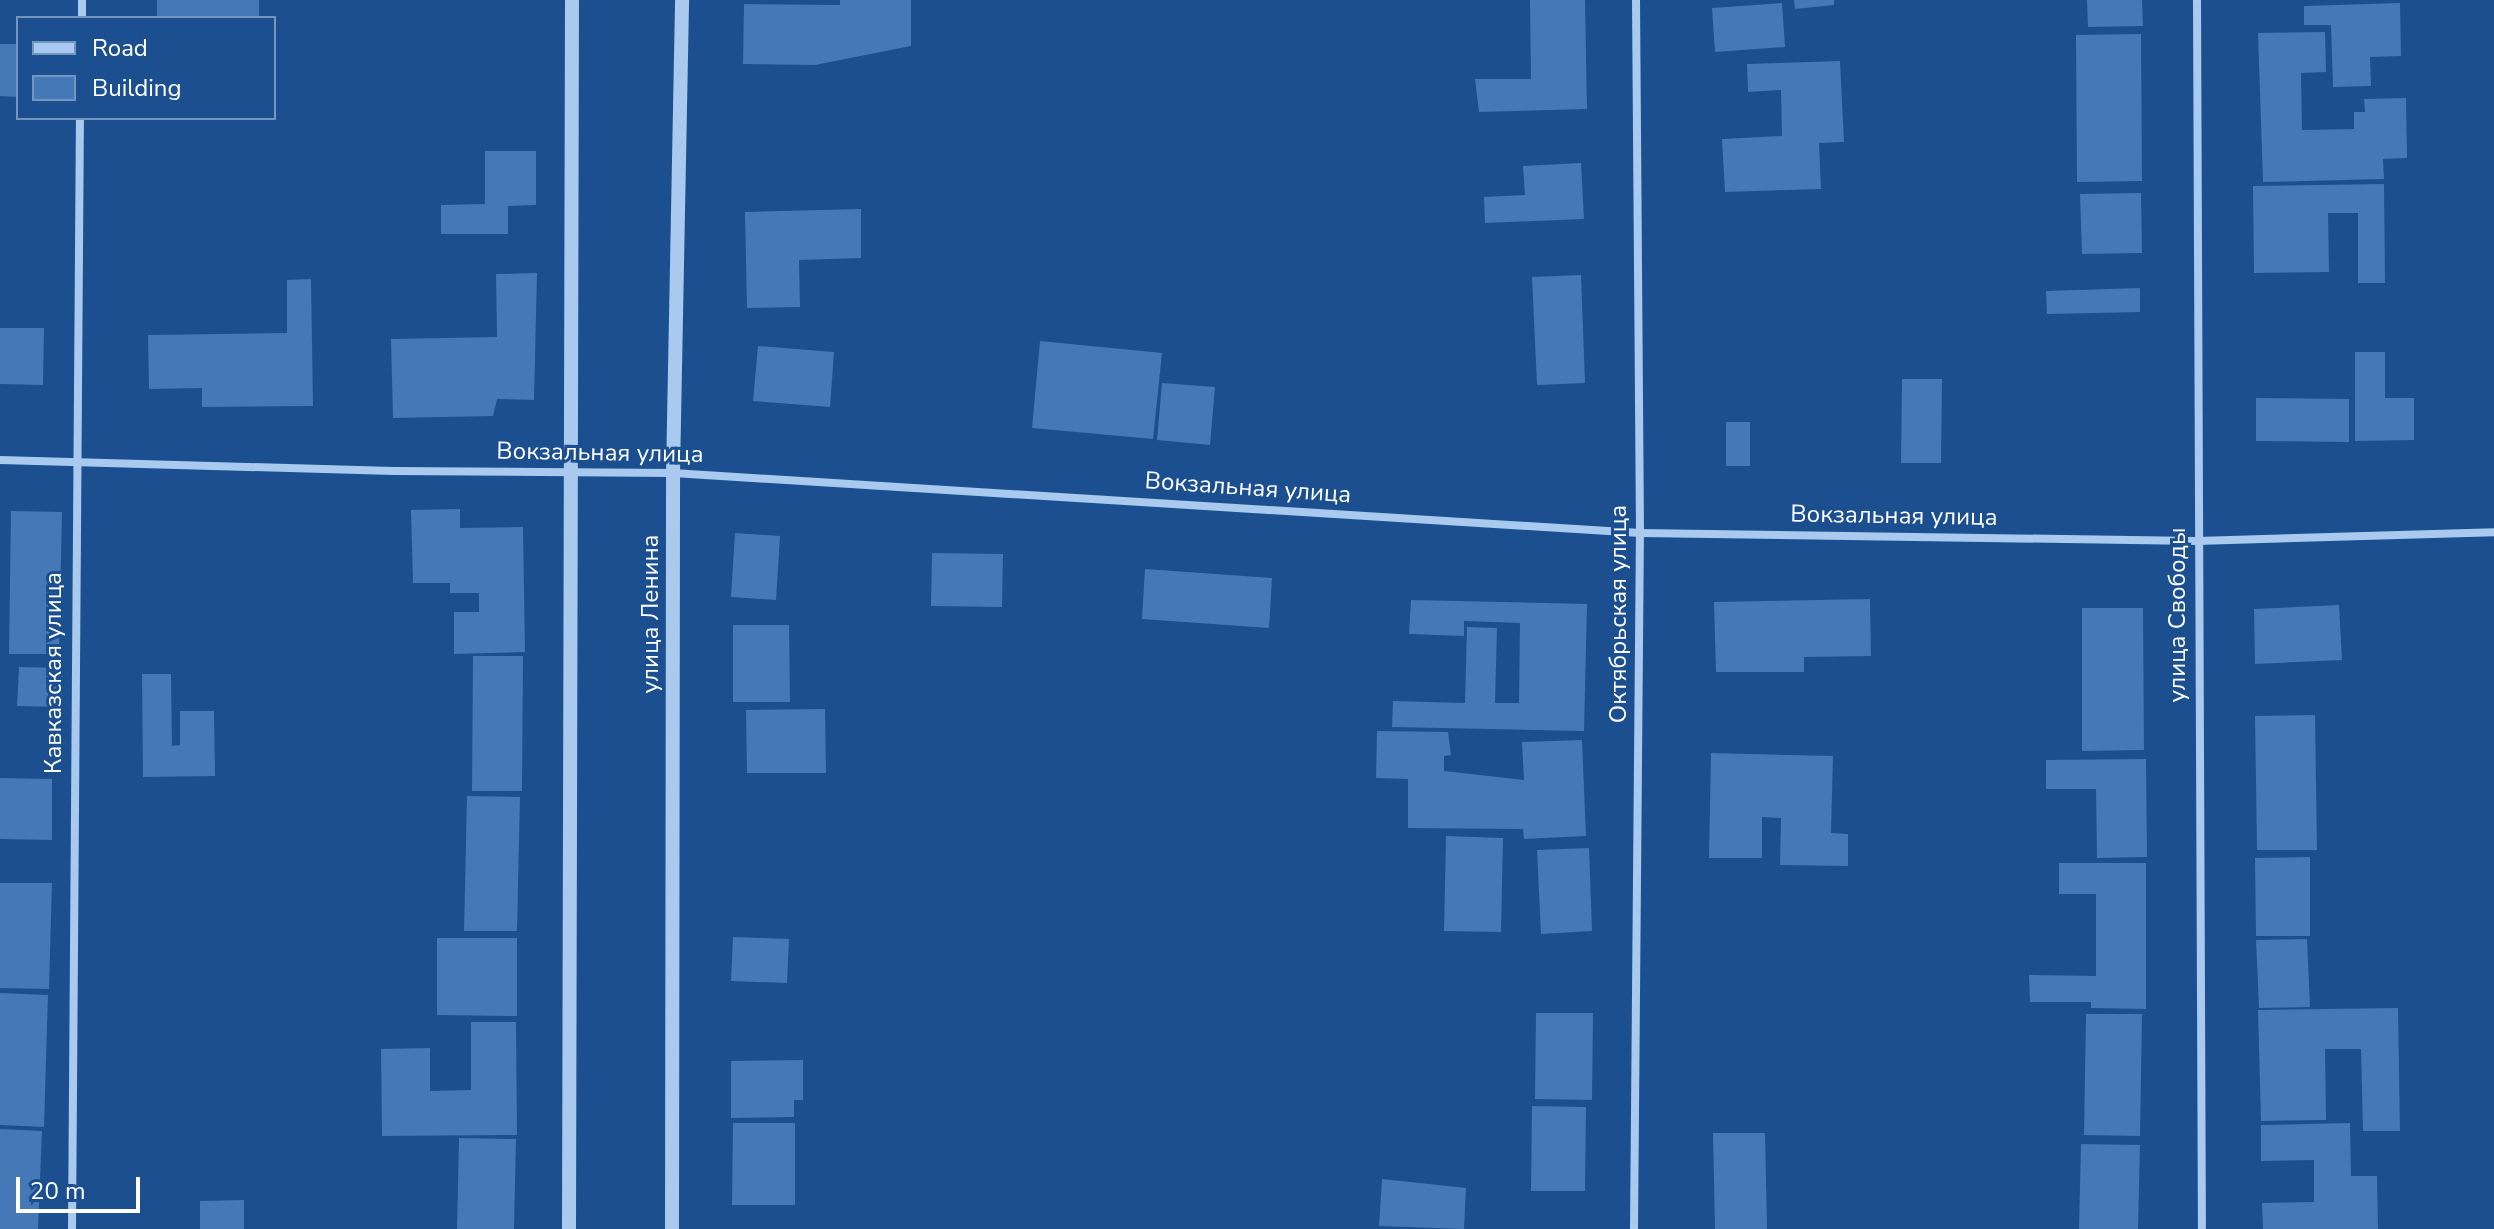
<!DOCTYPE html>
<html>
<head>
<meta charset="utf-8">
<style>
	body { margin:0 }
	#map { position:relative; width:2494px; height:1229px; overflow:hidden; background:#1b4f8f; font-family:"Nunito Sans",sans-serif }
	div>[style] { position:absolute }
	.building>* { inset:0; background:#4478b7 }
	.minor>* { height:8px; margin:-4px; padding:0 4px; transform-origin:4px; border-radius:4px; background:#a9c9ee }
	.tertiary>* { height:14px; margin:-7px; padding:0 7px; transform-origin:7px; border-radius:7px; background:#a9c9ee }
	span { translate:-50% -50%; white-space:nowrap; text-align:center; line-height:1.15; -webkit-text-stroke:6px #1b4f8f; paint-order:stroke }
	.street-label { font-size:24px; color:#fff }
	.legend { position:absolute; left:16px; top:16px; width:260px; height:104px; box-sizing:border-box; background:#1b4f8f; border:2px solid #7695bc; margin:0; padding:10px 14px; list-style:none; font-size:24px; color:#fff }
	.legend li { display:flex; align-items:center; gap:16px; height:40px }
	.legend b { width:40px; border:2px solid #7695bc }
	.scale { position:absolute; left:16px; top:1177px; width:124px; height:36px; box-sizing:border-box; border:4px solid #fff; border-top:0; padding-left:10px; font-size:24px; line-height:28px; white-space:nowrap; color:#fff; -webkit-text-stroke:6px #1b4f8f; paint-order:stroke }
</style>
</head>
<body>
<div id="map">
	<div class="building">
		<div style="clip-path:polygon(157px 0,259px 0,259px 18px,157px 18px)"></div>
		<div style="clip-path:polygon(840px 0,911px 0,911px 46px,815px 65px,743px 64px,744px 4px,840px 5px)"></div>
		<div style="clip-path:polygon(1530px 0,1585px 0,1587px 109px,1479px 112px,1475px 79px,1531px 79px)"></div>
		<div style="clip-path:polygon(1794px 0,1834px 0,1834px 5px,1795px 9px)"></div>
		<div style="clip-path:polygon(2087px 0,2142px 0,2143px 26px,2088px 27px)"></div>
		<div style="clip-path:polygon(1782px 3px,1785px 47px,1715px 52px,1712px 8px)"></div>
		<div style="clip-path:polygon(2400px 3px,2401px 56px,2370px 57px,2371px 86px,2333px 87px,2331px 25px,2304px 25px,2304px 6px)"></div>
		<div style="clip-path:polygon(2325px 32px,2326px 72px,2301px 73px,2302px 130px,2354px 129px,2354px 112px,2365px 112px,2364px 99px,2406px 98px,2407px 158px,2383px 159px,2384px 179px,2263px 182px,2258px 33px)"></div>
		<div style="clip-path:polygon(2141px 34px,2142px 181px,2077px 182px,2076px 35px)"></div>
		<div style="clip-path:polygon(0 44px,18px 44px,18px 97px,0 96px)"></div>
		<div style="clip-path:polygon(1840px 61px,1844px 142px,1819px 143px,1821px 189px,1725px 192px,1722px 139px,1782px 136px,1781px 90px,1748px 92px,1747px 64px)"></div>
		<div style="clip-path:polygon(485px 151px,536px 151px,536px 205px,508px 206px,508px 234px,441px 234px,441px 205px,485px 204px)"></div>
		<div style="clip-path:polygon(1581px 163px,1584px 219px,1485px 223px,1484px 197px,1525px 195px,1523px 166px)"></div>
		<div style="clip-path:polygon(2384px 184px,2385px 283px,2358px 283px,2358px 213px,2328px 213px,2329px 272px,2254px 273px,2253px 186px)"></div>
		<div style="clip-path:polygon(2141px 193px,2142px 253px,2082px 254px,2080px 194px)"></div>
		<div style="clip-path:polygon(861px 209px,861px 258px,799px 260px,800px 307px,747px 308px,745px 212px)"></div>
		<div style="clip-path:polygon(537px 273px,534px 400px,497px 399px,493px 416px,393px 418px,391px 339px,497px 337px,496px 274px)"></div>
		<div style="clip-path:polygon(1581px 275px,1585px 383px,1537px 385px,1532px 277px)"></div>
		<div style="clip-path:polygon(311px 279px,313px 406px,202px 407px,202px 388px,149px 389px,148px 335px,287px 333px,287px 280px)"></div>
		<div style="clip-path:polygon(2140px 288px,2140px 312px,2047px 314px,2046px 291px)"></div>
		<div style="clip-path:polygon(0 328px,44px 328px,43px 385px,0 384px)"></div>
		<div style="clip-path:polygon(1040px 341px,1162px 353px,1153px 439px,1032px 428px)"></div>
		<div style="clip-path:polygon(758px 346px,834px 352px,830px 407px,753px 401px)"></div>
		<div style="clip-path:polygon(2355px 352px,2385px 352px,2385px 398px,2414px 398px,2414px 440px,2355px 441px)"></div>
		<div style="clip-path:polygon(1902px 379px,1942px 379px,1941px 463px,1901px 463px)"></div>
		<div style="clip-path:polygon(1162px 383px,1215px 387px,1210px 445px,1157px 440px)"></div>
		<div style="clip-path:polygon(2256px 398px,2349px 399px,2349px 442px,2256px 441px)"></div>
		<div style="clip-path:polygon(1726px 422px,1750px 422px,1750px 466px,1726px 466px)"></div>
		<div style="clip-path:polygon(460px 509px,460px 528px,523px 527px,525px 652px,454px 654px,454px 612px,479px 612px,479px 593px,450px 593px,450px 583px,413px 583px,411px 510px)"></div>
		<div style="clip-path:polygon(11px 511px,62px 512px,59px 654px,9px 654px)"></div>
		<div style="clip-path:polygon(735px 533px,780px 536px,776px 600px,731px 597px)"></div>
		<div style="clip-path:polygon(932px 553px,1003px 554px,1002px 607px,931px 606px)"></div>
		<div style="clip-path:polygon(1145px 569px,1272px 578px,1269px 628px,1142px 619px)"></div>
		<div style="clip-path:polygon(1870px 599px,1871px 656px,1804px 657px,1804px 672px,1716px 672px,1714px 602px)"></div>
		<div style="clip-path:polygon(1411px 600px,1587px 604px,1584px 731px,1392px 727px,1393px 701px,1465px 703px,1467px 627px,1497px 628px,1495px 703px,1519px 703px,1520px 623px,1464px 621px,1464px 636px,1409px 634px)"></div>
		<div style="clip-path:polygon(2339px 605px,2342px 660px,2255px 664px,2254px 609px)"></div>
		<div style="clip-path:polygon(2082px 608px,2143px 608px,2144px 750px,2082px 751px)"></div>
		<div style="clip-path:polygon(733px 625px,789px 625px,790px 702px,733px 702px)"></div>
		<div style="clip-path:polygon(473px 656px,523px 656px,522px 791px,472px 791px)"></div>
		<div style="clip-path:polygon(19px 667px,63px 668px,62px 707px,17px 706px)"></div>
		<div style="clip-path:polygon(142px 674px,171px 674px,172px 746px,180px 745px,180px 711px,214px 711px,215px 776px,143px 777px)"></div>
		<div style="clip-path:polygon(825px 709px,826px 773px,747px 773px,746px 710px)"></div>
		<div style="clip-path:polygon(2315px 715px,2317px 850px,2257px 850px,2255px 716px)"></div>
		<div style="clip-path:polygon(1377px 731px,1448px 732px,1451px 755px,1444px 756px,1444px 771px,1524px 780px,1522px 742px,1582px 740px,1586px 836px,1524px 839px,1523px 829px,1408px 828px,1408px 779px,1376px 778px)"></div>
		<div style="clip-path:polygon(1711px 753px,1833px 756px,1831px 833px,1848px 834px,1848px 866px,1780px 865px,1781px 818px,1762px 817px,1762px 858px,1709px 858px)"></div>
		<div style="clip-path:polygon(2146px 759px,2147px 857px,2097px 858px,2096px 789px,2046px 789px,2046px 760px)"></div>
		<div style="clip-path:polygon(0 778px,52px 779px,52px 840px,0 839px)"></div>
		<div style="clip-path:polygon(467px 796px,520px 797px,517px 931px,464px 931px)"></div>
		<div style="clip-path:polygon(1446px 836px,1503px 838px,1501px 932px,1444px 931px)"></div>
		<div style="clip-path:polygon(1589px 848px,1592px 931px,1541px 934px,1537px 850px)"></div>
		<div style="clip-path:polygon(2310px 857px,2310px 936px,2256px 936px,2255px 858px)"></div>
		<div style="clip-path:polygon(2059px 863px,2146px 863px,2146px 1009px,2091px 1008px,2091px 1002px,2030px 1002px,2029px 975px,2096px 976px,2096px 894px,2059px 894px)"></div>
		<div style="clip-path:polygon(0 883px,52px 883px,49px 989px,0 988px)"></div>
		<div style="clip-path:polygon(733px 937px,789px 939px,787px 983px,731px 981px)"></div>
		<div style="clip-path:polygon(437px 938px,517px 938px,517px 1016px,437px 1015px)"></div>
		<div style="clip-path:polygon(2307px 939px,2310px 1007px,2259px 1008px,2256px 940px)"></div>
		<div style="clip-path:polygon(0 993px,48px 995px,44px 1127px,0 1125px)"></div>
		<div style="clip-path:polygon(2398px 1008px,2400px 1131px,2363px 1131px,2361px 1049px,2325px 1049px,2326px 1120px,2261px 1121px,2258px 1010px)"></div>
		<div style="clip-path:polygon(1536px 1013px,1593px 1013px,1592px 1100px,1535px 1099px)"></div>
		<div style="clip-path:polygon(2086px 1014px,2142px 1014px,2140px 1136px,2084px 1135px)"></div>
		<div style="clip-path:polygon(471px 1022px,516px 1022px,517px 1135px,382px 1136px,381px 1049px,430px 1048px,430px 1091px,471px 1090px)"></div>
		<div style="clip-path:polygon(803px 1060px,803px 1100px,794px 1100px,794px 1117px,731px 1118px,731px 1061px)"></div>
		<div style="clip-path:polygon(1532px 1106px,1586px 1107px,1585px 1191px,1531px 1191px)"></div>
		<div style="clip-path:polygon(733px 1123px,795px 1123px,795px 1205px,732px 1205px)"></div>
		<div style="clip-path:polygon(2350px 1123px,2351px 1176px,2377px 1176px,2378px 1229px,2263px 1229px,2262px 1203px,2314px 1202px,2314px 1160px,2261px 1161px,2261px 1125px)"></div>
		<div style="clip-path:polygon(0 1129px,42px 1131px,38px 1229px,0 1229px)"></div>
		<div style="clip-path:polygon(1713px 1133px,1765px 1133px,1767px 1229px,1715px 1229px)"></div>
		<div style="clip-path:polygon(459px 1138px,516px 1139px,514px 1229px,457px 1229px)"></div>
		<div style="clip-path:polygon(2081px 1144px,2140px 1145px,2138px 1229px,2079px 1229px)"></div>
		<div style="clip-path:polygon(1382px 1179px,1466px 1188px,1464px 1229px,1379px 1226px)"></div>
		<div style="clip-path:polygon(244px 1200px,244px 1229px,200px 1229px,200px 1201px)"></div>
	</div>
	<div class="minor">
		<div style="left:2197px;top:0;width:1229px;rotate:89.77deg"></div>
		<div style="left:82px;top:18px;width:18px;rotate:-90deg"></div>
		<div style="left:0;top:460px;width:393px;rotate:1.6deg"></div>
		<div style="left:393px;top:471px;width:280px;rotate:0.4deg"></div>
		<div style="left:673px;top:473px;width:969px;rotate:3.55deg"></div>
		<div style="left:1640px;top:533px;width:557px;rotate:0.82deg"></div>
		<div style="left:2197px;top:541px;width:297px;rotate:-1.7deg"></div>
		<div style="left:72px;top:1229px;width:1111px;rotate:-89.59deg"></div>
		<div style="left:1634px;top:1229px;width:696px;rotate:-89.51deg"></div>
		<div style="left:1640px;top:533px;width:533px;rotate:-90.43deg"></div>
	</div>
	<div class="tertiary">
		<div style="left:569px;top:1229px;width:1229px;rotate:-89.86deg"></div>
		<div style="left:672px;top:1229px;width:756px;rotate:-89.92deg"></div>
		<div style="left:673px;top:473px;width:473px;rotate:-88.9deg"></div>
	</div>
	<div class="street-label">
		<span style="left:600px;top:453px;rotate:1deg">Вокзальная улица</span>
		<span style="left:1248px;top:488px;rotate:4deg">Вокзальная улица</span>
		<span style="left:1894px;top:516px;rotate:1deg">Вокзальная улица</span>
		<span style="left:651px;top:614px;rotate:-90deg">улица Ленина</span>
		<span style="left:1619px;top:614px;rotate:-90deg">Октябрьская улица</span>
		<span style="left:2178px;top:615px;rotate:-90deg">улица Свободы</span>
		<span style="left:54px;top:673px;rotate:-90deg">Кавказская улица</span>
	</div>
	<ul class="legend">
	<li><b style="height:10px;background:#a9c9ee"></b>Road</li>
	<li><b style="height:22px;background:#4478b7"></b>Building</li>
	</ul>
	<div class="scale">20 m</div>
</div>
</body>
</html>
